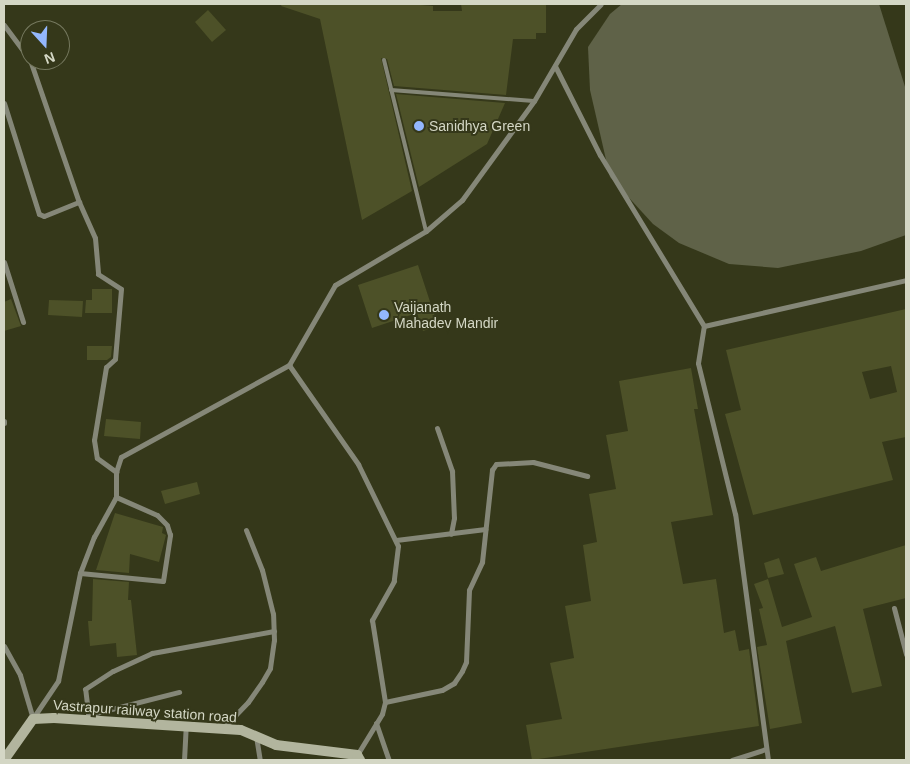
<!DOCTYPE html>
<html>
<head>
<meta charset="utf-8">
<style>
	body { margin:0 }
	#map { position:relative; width:910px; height:764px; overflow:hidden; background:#35381a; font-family:Arial,sans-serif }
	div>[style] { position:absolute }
	.green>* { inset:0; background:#5f6248 }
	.building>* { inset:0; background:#4d5128 }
	.lane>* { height:4px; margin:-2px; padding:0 2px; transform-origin:2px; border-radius:2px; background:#858778 }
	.street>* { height:5px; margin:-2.5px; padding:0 2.5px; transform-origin:2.5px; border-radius:2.5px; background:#858778 }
	.secondary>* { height:10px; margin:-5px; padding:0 5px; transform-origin:5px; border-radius:5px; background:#b2b59e }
	.dots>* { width:14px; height:14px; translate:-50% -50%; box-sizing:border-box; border:2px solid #35381a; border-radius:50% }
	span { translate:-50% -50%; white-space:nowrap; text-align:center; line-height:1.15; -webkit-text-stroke:4px #35381a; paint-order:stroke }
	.poi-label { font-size:14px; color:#d4d7c5 }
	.left { translate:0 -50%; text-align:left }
	.street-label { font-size:14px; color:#d4d7c5 }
	.frame { position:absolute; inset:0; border:5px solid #d4d7c5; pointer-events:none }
	.north { position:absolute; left:20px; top:20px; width:50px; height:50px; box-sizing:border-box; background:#35381a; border:1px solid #75785e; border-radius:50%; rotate:160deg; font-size:14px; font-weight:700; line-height:20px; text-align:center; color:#d4d7c5 }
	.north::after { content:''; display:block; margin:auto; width:18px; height:22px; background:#93b7fd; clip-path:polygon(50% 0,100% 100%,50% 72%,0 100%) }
</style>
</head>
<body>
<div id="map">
	<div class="green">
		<div style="clip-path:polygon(622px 4px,879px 4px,906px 90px,906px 235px,861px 251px,778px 268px,729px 264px,679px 243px,653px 224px,610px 177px,590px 90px,588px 47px,610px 14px)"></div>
	</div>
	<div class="building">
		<div style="clip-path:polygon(282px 4px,409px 4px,433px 6px,433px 11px,462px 11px,461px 4px,546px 4px,546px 33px,536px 33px,536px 39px,513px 39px,506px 95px,394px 86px,387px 59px,381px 58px,412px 191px,362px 220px,320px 19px,281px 6px)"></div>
		<div style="clip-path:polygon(208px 10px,226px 30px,212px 42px,195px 22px)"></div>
		<div style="clip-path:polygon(396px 94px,505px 103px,487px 144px,419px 187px)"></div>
		<div style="clip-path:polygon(418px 265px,438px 326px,423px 331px,417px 313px,372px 328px,358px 285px)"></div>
		<div style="clip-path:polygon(92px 289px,112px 289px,112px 313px,85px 313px,86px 300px,92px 300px)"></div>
		<div style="clip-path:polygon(11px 299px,21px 326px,4px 331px,4px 302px)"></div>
		<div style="clip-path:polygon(49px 300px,83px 301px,82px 317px,48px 315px)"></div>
		<div style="clip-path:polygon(evenodd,906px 309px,906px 437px,882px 442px,893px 480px,753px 515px,725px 414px,741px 410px,726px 350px,906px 309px,891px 366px,897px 392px,870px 399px,862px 372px,891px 366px)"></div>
		<div style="clip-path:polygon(87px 346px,112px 346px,111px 357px,107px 360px,87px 360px)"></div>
		<div style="clip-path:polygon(691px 368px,698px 409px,694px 409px,713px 515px,671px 522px,683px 584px,716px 579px,724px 633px,735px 630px,739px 651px,749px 649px,759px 726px,532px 760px,526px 725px,562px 719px,550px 663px,574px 658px,565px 606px,591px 601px,583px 545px,597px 542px,589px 494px,616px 489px,606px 435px,628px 431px,619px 381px)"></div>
		<div style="clip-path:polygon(106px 419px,141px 422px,140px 439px,104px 436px)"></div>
		<div style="clip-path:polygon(197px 482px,200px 494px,165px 504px,161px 491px)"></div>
		<div style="clip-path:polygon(115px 513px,163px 527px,162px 533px,166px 535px,159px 562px,130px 554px,129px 573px,96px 570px)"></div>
		<div style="clip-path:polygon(906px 545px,906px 598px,863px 609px,882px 686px,852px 693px,835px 626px,786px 641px,802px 723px,770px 729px,757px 647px,767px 645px,759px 609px,763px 608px,754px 584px,768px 579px,782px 627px,812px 617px,794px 564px,816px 557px,821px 571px)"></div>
		<div style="clip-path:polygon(779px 558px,784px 574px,768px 578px,764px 563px)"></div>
		<div style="clip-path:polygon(93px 579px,129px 582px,128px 600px,131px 600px,137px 655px,117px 657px,116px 643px,90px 646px,88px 621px,92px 621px)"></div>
	</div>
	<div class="lane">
		<div style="left:384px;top:60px;width:176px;rotate:76.2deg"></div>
		<div style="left:391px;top:90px;width:143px;rotate:4.4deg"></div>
	</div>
	<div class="street">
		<div style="left:4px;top:25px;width:44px;rotate:53.4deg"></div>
		<div style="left:30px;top:60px;width:150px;rotate:71deg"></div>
		<div style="left:79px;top:202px;width:39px;rotate:66deg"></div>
		<div style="left:95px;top:238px;width:36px;rotate:85deg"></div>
		<div style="left:98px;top:274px;width:27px;rotate:33deg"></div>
		<div style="left:121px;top:289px;width:70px;rotate:94.9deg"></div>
		<div style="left:115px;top:359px;width:12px;rotate:138deg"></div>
		<div style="left:106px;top:367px;width:74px;rotate:99.3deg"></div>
		<div style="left:94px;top:440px;width:18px;rotate:81deg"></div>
		<div style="left:97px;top:458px;width:24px;rotate:36deg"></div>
		<div style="left:555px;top:66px;width:100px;rotate:63.2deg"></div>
		<div style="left:600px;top:155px;width:200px;rotate:58.7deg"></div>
		<div style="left:4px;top:103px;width:116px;rotate:72.5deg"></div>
		<div style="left:39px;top:214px;width:5px;rotate:22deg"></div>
		<div style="left:44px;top:216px;width:38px;rotate:-22deg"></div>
		<div style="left:4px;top:262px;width:63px;rotate:72.4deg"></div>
		<div style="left:289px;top:365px;width:92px;rotate:-60.1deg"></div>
		<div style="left:335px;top:285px;width:106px;rotate:-30.7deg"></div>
		<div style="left:426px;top:231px;width:48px;rotate:-40.7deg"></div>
		<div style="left:462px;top:200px;width:122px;rotate:-54deg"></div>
		<div style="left:534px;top:101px;width:83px;rotate:-59.7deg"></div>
		<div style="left:576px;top:29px;width:35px;rotate:-45deg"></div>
		<div style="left:289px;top:365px;width:121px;rotate:55.1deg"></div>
		<div style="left:358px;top:464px;width:91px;rotate:64deg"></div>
		<div style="left:398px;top:546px;width:35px;rotate:97deg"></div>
		<div style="left:394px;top:581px;width:45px;rotate:119.4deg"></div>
		<div style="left:372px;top:620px;width:83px;rotate:81deg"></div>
		<div style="left:385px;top:702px;width:12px;rotate:104deg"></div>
		<div style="left:382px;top:714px;width:48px;rotate:121.4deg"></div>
		<div style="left:4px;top:421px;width:2px;rotate:90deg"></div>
		<div style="left:437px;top:428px;width:46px;rotate:70.8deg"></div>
		<div style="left:452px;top:471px;width:47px;rotate:87.6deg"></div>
		<div style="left:454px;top:518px;width:16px;rotate:101deg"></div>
		<div style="left:396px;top:540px;width:90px;rotate:-7deg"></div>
		<div style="left:80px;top:573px;width:83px;rotate:5.5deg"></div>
		<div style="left:163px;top:581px;width:47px;rotate:-81.3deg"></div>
		<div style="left:170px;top:535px;width:10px;rotate:-107deg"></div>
		<div style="left:167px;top:525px;width:14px;rotate:-135deg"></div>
		<div style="left:157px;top:515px;width:45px;rotate:-156.3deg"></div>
		<div style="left:894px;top:608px;width:48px;rotate:75.4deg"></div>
		<div style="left:4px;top:646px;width:33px;rotate:61deg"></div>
		<div style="left:20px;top:675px;width:46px;rotate:73.5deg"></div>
		<div style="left:385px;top:702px;width:58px;rotate:-11.9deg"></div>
		<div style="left:442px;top:690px;width:14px;rotate:-30deg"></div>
		<div style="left:454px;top:683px;width:14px;rotate:-56deg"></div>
		<div style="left:462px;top:671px;width:10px;rotate:-66deg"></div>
		<div style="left:466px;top:662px;width:72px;rotate:-87.6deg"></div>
		<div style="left:469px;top:590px;width:31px;rotate:-65deg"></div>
		<div style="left:482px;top:562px;width:93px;rotate:-83.8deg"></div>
		<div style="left:492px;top:470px;width:7px;rotate:-56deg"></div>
		<div style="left:496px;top:464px;width:37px;rotate:-3deg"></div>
		<div style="left:533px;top:462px;width:56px;rotate:14.5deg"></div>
		<div style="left:88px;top:715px;width:94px;rotate:-14.2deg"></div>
		<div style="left:33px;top:718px;width:45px;rotate:-56deg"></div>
		<div style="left:58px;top:681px;width:110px;rotate:-78.5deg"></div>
		<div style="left:80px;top:573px;width:39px;rotate:-69deg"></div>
		<div style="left:94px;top:537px;width:46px;rotate:-61.2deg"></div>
		<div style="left:116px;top:497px;width:25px;rotate:-90deg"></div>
		<div style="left:116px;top:472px;width:16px;rotate:-72deg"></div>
		<div style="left:121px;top:457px;width:192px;rotate:-28.7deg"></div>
		<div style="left:89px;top:720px;width:31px;rotate:-97deg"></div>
		<div style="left:85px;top:689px;width:33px;rotate:-33deg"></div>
		<div style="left:113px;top:671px;width:43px;rotate:-24.8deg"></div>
		<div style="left:152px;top:653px;width:124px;rotate:-10.2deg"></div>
		<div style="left:376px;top:723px;width:39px;rotate:71deg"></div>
		<div style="left:223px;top:728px;width:36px;rotate:-46deg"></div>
		<div style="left:248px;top:702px;width:24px;rotate:-55deg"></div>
		<div style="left:262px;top:682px;width:16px;rotate:-60deg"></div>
		<div style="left:270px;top:668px;width:28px;rotate:-82deg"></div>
		<div style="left:274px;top:640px;width:26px;rotate:-92deg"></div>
		<div style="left:273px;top:614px;width:45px;rotate:-104deg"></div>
		<div style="left:262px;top:570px;width:43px;rotate:-111.8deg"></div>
		<div style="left:256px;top:736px;width:24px;rotate:81deg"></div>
		<div style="left:184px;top:760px;width:34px;rotate:-87deg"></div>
		<div style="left:732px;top:760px;width:35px;rotate:-18deg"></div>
		<div style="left:768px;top:760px;width:248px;rotate:-97.6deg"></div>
		<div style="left:735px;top:514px;width:155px;rotate:-103.8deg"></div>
		<div style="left:698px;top:363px;width:37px;rotate:-81deg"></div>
		<div style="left:704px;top:326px;width:207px;rotate:-12.8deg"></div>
	</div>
	<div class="secondary">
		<div style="left:4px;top:760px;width:50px;rotate:-54.7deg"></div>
		<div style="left:33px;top:719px;width:21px;rotate:-3deg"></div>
		<div style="left:54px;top:718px;width:187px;rotate:3.7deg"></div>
		<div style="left:241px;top:730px;width:38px;rotate:23deg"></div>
		<div style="left:276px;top:745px;width:82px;rotate:7deg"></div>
		<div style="left:357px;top:755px;width:6px;rotate:59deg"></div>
	</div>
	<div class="dots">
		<div style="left:419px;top:126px;background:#93b7fd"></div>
		<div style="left:384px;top:315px;background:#93b7fd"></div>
	</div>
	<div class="poi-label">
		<span class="left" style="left:429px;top:126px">Sanidhya Green</span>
		<span class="left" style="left:394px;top:315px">Vaijanath<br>Mahadev Mandir</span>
	</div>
	<div class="street-label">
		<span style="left:145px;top:711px;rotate:4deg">Vastrapur railway station road</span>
	</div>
	<div class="frame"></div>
	<div class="north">N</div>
</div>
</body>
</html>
